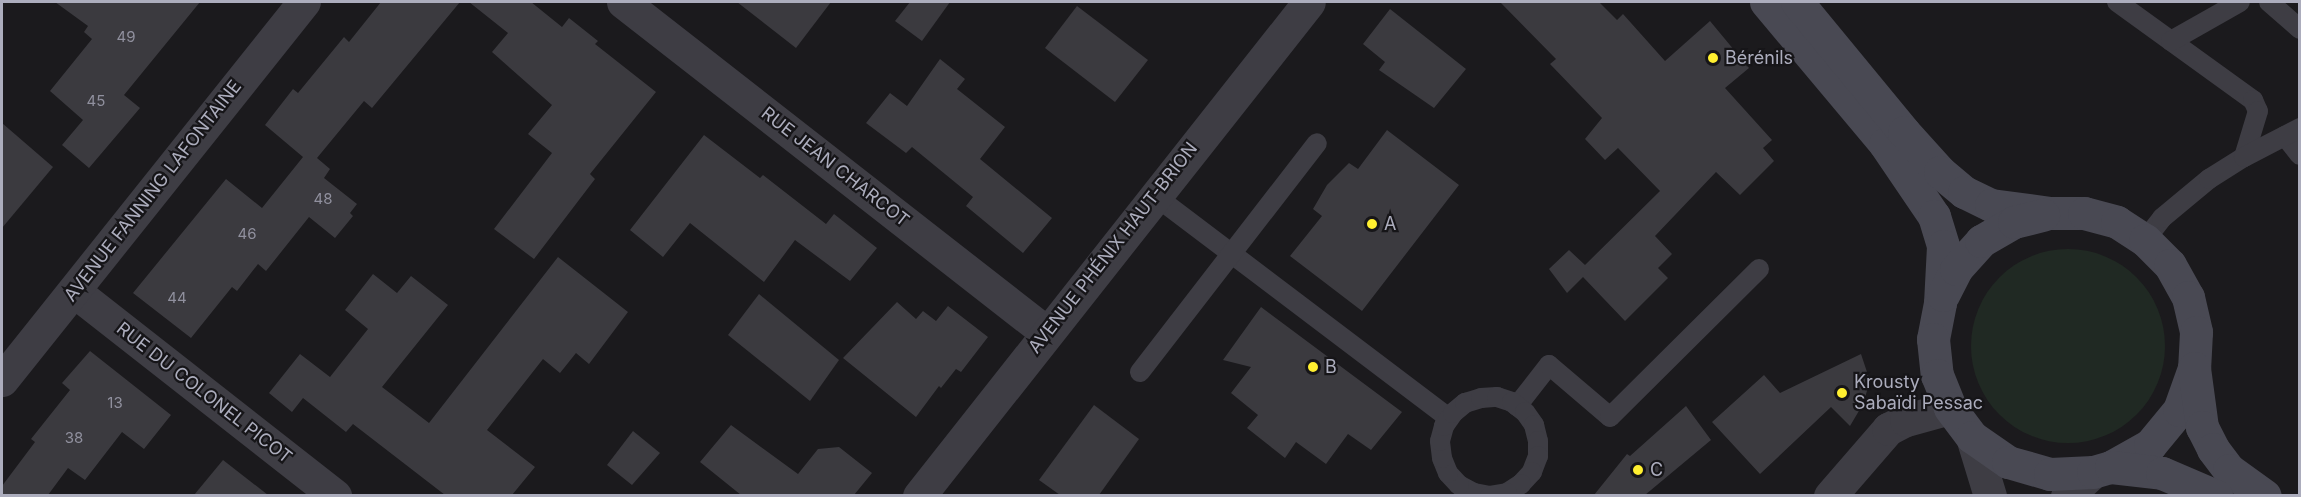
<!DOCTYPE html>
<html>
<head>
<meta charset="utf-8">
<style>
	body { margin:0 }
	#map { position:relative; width:2301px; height:497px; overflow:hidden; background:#1b1a1d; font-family:Inter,sans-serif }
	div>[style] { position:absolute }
	.green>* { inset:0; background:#202923 }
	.round { border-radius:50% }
	.building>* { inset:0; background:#3b3a3f }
	.service>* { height:20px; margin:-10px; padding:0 10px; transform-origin:10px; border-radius:10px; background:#3e3d44 }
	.minor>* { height:33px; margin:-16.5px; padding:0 16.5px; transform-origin:16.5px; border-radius:16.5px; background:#3e3d44 }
	.tertiary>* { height:33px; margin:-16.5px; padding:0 16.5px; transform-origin:16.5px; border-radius:16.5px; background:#3e3d44 }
	.secondary>* { height:33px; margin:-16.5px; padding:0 16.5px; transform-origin:16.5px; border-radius:16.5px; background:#494953 }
	.dots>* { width:16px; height:16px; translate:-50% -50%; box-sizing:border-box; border:3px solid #161518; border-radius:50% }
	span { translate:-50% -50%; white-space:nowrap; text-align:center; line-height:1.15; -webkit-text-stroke:4.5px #161518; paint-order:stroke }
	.number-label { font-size:15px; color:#90909e }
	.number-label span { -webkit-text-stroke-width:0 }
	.poi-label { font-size:18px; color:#acadbd }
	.left { translate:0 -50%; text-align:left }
	.street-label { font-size:18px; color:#acadbd }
	.frame { position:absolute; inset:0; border:3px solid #acadbd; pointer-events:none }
</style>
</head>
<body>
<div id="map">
	<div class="green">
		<div class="round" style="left:1971px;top:249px;width:194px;height:194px"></div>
	</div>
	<div class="building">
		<div style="clip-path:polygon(55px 2px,200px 2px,124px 95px,140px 108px,89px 168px,62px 145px,83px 120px,50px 91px,92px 39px,84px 32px,88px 26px)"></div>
		<div style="clip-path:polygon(381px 2px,460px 2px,372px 108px,364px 101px,317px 158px,330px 169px,324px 178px,357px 204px,350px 213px,353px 216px,335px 238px,309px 217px,266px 271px,258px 264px,237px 291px,232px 287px,191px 338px,133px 293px,226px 179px,262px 208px,303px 157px,265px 125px,293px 89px,298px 93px,344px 37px,349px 42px)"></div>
		<div style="clip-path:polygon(469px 2px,531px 2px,562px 27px,569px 18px,598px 41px,595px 44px,656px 92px,590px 174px,595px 179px,534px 259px,494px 229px,552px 153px,528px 134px,552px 105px,492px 52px,508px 33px)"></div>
		<div style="clip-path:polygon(737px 2px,831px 2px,796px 48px)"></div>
		<div style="clip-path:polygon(910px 2px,950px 2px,922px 41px,895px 21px)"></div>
		<div style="clip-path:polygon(1500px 2px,1599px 2px,1617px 20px,1623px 14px,1665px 61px,1710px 21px,1749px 68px,1725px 88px,1772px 140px,1763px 148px,1774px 161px,1740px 195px,1716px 172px,1655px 236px,1672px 254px,1658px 268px,1668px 278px,1625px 321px,1583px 277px,1567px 293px,1549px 269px,1569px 250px,1585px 265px,1660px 191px,1618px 148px,1605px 160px,1585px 139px,1602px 118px,1550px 64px,1556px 59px)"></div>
		<div style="clip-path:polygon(1077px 6px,1148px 60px,1115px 102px,1045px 48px)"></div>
		<div style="clip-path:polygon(1390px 9px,1466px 69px,1434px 108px,1379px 70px,1385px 62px,1363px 44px)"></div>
		<div style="clip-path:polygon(940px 59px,965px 79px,957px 89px,1005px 127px,980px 159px,1052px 218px,1023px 253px,966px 206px,973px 197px,912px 147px,906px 153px,866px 123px,890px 93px,907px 106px)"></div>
		<div style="clip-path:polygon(2px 123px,53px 167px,2px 228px)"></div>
		<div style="clip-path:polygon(1387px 130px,1459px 185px,1362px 311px,1290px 256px,1322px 216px,1313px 209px,1327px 185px,1349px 163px,1358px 169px)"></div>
		<div style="clip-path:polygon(704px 135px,760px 178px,763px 175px,826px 224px,834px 214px,877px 248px,850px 281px,795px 240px,764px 282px,690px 223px,663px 257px,630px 230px)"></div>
		<div style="clip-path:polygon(558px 257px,628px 312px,589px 364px,576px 353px,560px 373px,543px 359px,487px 430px,535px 467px,512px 495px,445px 495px,353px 424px,346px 432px,303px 398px,292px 412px,269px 393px,300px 354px,330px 377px,368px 329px,345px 310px,373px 274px,397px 293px,411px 276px,448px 305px,382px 387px,429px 423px)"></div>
		<div style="clip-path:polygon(759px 294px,839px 360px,810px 401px,728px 335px)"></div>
		<div style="clip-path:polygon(897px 302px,916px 319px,923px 311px,936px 321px,948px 306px,988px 337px,961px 372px,956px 369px,941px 388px,939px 386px,916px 417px,843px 358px)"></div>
		<div style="clip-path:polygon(1261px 307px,1402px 412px,1371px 450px,1348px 434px,1326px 464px,1296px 442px,1285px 458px,1247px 428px,1258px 415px,1231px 393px,1251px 367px,1223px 360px)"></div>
		<div style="clip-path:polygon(90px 351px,171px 415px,144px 449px,122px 432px,85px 480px,68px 468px,48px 495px,2px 495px,2px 486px,35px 442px,31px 439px,70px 390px,62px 383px)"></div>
		<div style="clip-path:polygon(1861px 354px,1870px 381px,1863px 404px,1850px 426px,1831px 407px,1760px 474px,1712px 422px,1764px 375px,1780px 393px)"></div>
		<div style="clip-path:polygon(1094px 405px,1139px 439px,1099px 495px,1060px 495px,1039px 480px)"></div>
		<div style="clip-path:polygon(1686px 406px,1711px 440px,1645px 495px,1594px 495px,1627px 454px,1630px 456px)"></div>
		<div style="clip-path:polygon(731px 425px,798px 474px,818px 449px,839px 447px,872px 473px,854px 495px,741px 495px,700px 462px)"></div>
		<div style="clip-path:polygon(633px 431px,660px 453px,632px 485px,607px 465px)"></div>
		<div style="clip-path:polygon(223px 460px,268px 495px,194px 495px)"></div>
	</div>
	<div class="service">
		<div style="left:2117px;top:2px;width:168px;rotate:35.8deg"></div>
		<div style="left:2253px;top:100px;width:12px;rotate:66deg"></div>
		<div style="left:2258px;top:111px;width:48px;rotate:106.9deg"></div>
		<div style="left:2269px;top:2px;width:41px;rotate:41.1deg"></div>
		<div style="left:2171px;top:41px;width:79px;rotate:-29.5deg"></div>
		<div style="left:2285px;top:136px;width:24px;rotate:52deg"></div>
		<div style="left:1154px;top:195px;width:370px;rotate:37.1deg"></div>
		<div style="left:2145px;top:240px;width:28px;rotate:-52deg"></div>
		<div style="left:2162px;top:218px;width:61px;rotate:-39.7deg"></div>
		<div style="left:2209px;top:179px;width:41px;rotate:-32.2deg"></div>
		<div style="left:2244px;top:157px;width:63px;rotate:-27.4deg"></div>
		<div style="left:1140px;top:372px;width:289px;rotate:-52.3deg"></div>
		<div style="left:1517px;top:406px;width:52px;rotate:-52deg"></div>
		<div style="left:1549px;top:365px;width:80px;rotate:40.4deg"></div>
		<div style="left:1610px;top:417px;width:210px;rotate:-44.8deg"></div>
		<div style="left:1490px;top:496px;width:16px;rotate:-169deg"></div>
		<div style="left:1474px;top:493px;width:17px;rotate:-152deg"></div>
		<div style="left:1459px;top:485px;width:16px;rotate:-133deg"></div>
		<div style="left:1448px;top:473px;width:16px;rotate:-112deg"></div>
		<div style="left:1442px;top:458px;width:17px;rotate:-97deg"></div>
		<div style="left:1440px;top:441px;width:16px;rotate:-75deg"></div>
		<div style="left:1444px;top:426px;width:16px;rotate:-55deg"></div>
		<div style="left:1453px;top:413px;width:16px;rotate:-40deg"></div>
		<div style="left:1465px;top:403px;width:17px;rotate:-17deg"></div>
		<div style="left:1481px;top:398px;width:16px;rotate:-4deg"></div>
		<div style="left:1497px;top:397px;width:16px;rotate:18deg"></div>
		<div style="left:1512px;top:402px;width:16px;rotate:38deg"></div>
		<div style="left:1525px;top:412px;width:16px;rotate:55deg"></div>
		<div style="left:1534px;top:425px;width:16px;rotate:76deg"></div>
		<div style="left:1538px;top:441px;width:15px;rotate:90deg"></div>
		<div style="left:1538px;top:456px;width:17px;rotate:111deg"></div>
		<div style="left:1532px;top:472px;width:16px;rotate:133deg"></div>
		<div style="left:1521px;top:484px;width:17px;rotate:147deg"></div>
		<div style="left:1507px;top:493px;width:17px;rotate:170deg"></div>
	</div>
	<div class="minor">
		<div style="left:623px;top:2px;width:538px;rotate:37.98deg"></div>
		<div style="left:74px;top:291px;width:332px;rotate:38.1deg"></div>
		<div style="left:2px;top:380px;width:484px;rotate:-51.4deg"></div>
		<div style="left:919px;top:496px;width:629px;rotate:-51.71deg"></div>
		<div style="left:1830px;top:496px;width:89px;rotate:-49.1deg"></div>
		<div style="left:1888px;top:429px;width:20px;rotate:-27deg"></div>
		<div style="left:1906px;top:420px;width:46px;rotate:-15.3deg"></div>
	</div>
	<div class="tertiary">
		<div style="left:1972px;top:437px;width:62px;rotate:73deg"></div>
		<div style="left:2067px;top:496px;width:35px;rotate:-43deg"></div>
	</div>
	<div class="secondary">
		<div style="left:1766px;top:2px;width:185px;rotate:50deg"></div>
		<div style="left:1885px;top:144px;width:87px;rotate:55.8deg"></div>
		<div style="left:1934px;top:216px;width:31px;rotate:73deg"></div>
		<div style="left:1943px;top:246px;width:57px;rotate:93deg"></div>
		<div style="left:1940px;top:303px;width:37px;rotate:101deg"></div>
		<div style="left:1933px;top:339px;width:36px;rotate:84deg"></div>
		<div style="left:1937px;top:375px;width:35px;rotate:68deg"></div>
		<div style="left:1950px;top:408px;width:36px;rotate:53deg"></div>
		<div style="left:1972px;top:437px;width:44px;rotate:34.8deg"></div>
		<div style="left:2008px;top:462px;width:44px;rotate:15.9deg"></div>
		<div style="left:2050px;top:474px;width:43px;rotate:-2.7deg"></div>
		<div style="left:2093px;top:472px;width:19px;rotate:-16deg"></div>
		<div style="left:2111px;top:467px;width:45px;rotate:-29.4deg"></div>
		<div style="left:2150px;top:445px;width:45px;rotate:-50.4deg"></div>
		<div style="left:2179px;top:410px;width:45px;rotate:-70.3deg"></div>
		<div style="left:1797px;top:2px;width:168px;rotate:50.5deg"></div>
		<div style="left:1904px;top:132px;width:54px;rotate:48deg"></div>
		<div style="left:1940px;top:172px;width:31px;rotate:40deg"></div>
		<div style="left:1964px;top:192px;width:30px;rotate:26deg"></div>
		<div style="left:1991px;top:205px;width:60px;rotate:7.7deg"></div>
		<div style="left:2050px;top:213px;width:34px"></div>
		<div style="left:2084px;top:213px;width:34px;rotate:15deg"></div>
		<div style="left:2117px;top:222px;width:33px;rotate:33deg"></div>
		<div style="left:2145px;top:240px;width:35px;rotate:45deg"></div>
		<div style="left:2170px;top:265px;width:37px;rotate:61deg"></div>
		<div style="left:2188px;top:297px;width:36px;rotate:77deg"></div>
		<div style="left:2196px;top:332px;width:36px;rotate:93deg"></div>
		<div style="left:2194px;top:368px;width:60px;rotate:82.3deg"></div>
		<div style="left:2202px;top:427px;width:25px;rotate:63deg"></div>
		<div style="left:2213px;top:449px;width:26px;rotate:53deg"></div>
		<div style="left:2229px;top:470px;width:44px;rotate:35.8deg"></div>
		<div style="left:1943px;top:295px;width:29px;rotate:-63deg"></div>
		<div style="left:1956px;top:269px;width:38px;rotate:-48deg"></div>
		<div style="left:1981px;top:241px;width:38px;rotate:-30deg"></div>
		<div style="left:2014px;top:222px;width:30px;rotate:-14deg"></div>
		<div style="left:2111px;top:467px;width:51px;rotate:6.7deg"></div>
		<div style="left:2162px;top:473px;width:59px;rotate:23.1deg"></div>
	</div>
	<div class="dots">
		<div style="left:1713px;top:58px;background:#ffef30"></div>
		<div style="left:1372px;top:224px;background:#ffef30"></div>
		<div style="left:1313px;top:367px;background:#ffef30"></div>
		<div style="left:1842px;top:393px;background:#ffef30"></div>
		<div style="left:1638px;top:470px;background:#ffef30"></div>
	</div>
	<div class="number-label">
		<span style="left:126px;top:37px">49</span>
		<span style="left:96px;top:101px">45</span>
		<span style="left:323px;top:199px">48</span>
		<span style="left:247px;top:234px">46</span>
		<span style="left:177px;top:298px">44</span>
		<span style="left:115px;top:403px">13</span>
		<span style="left:74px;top:438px">38</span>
	</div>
	<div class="poi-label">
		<span class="left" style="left:1725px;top:58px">Bérénils</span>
		<span class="left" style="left:1384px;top:224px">A</span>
		<span class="left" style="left:1325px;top:367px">B</span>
		<span class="left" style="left:1854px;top:393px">Krousty<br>Sabaïdi Pessac</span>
		<span class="left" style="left:1650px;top:470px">C</span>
	</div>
	<div class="street-label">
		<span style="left:835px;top:167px;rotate:38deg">RUE JEAN CHARCOT</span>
		<span style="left:153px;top:191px;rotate:-52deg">AVENUE FANNING LAFONTAINE</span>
		<span style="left:1113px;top:248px;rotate:-52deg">AVENUE PHÉNIX HAUT-BRION</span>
		<span style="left:204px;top:393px;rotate:38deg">RUE DU COLONEL PICOT</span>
	</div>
	<div class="frame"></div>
</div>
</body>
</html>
